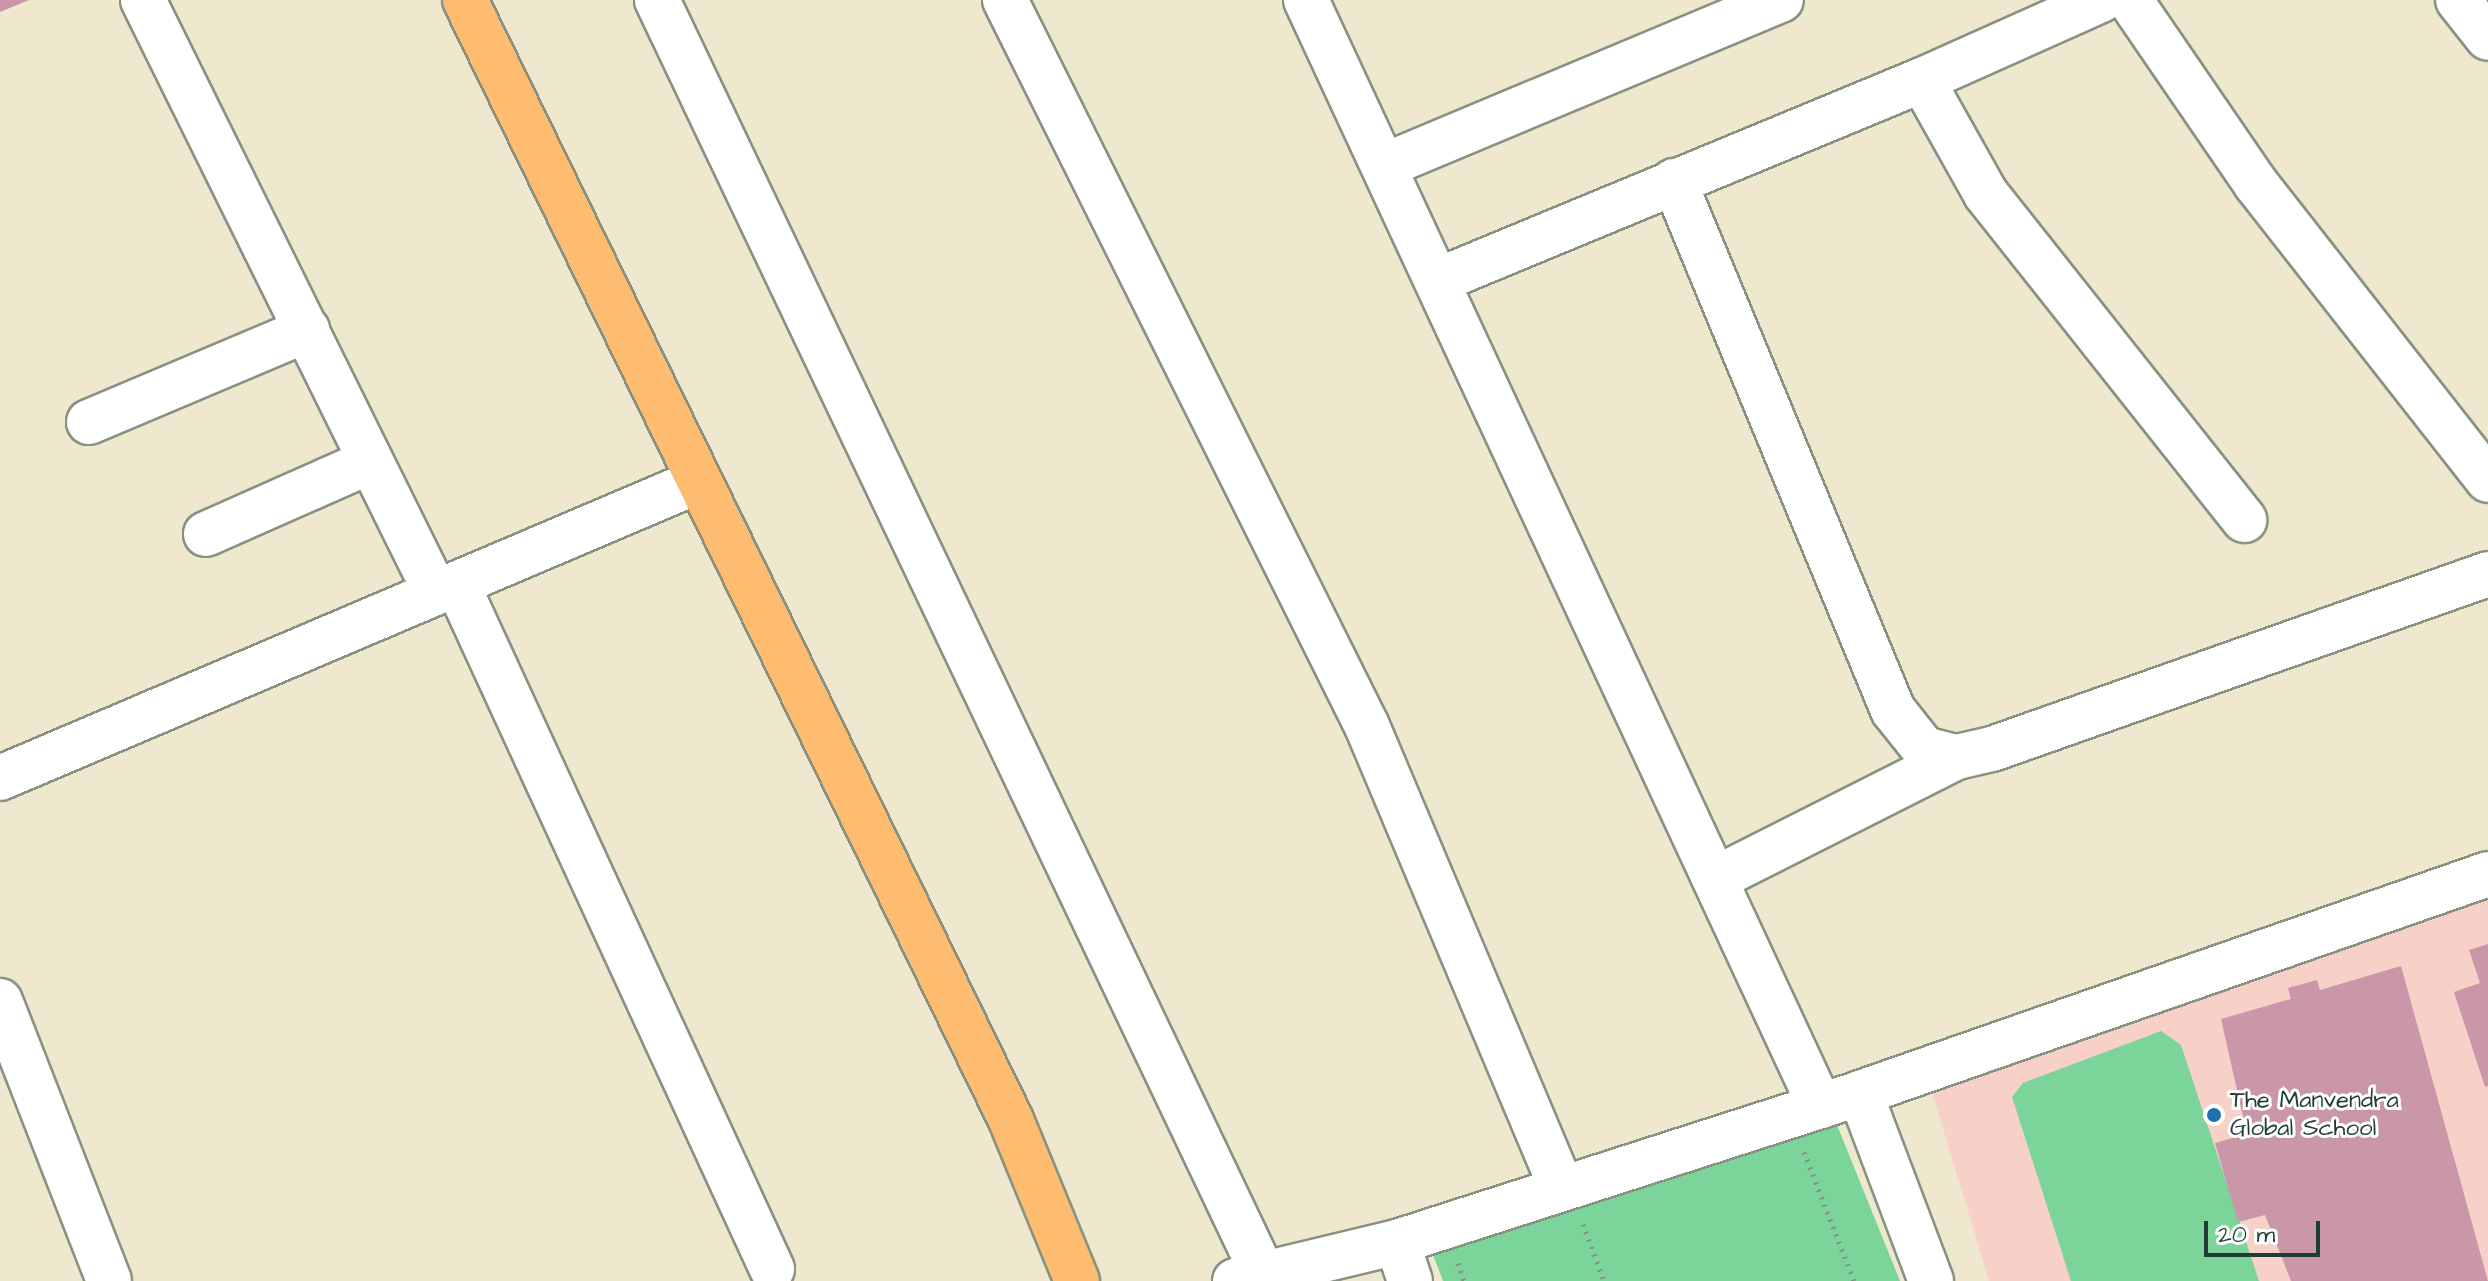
<!DOCTYPE html>
<html>
<head>
<meta charset="utf-8">
<style>
	body { margin:0 }
	#map { position:relative; width:2488px; height:1281px; overflow:hidden; background:#efe8ce; font-family:"Architects Daughter",sans-serif }
	div>[style] { position:absolute }
	.built>* { inset:0; background:#f7d1c8 }
	.green>* { inset:0; background:#7bd499 }
	.building>* { inset:0; background:#ca97a8 }
	.path>* { height:5px; margin-top:-2.5px; transform-origin:0; background:repeating-linear-gradient(90deg,#879281 0 2px,transparent 0 8px) }
	.roads { filter:drop-shadow(2px 0 #879281) drop-shadow(-2px 0 #879281) drop-shadow(0 2px #879281) drop-shadow(0 -2px #879281) }
	.minor>* { height:44px; margin:-22px; padding:0 22px; transform-origin:22px; border-radius:22px; background:#fff }
	.major>* { height:44px; margin:-22px; padding:0 22px; transform-origin:22px; border-radius:22px; background:#febc70 }
	.dots>* { width:22px; height:22px; translate:-50% -50%; box-sizing:border-box; border:4px solid #fff; border-radius:50% }
	span { translate:-50% -50%; white-space:nowrap; text-align:center; line-height:1.15; -webkit-text-stroke:6px #fff; paint-order:stroke }
	.poi-label { font-size:24px; color:#1f3d34 }
	.left { translate:0 -50%; text-align:left }
	.scale { position:absolute; left:2204px; top:1221px; width:116px; height:36px; box-sizing:border-box; border:4px solid #1f3d34; border-top:0; padding-left:10px; font-size:24px; line-height:28px; white-space:nowrap; color:#1f3d34; -webkit-text-stroke:6px #fff; paint-order:stroke }
</style>
</head>
<body>
<div id="map">
	<div class="built">
		<div style="clip-path:polygon(2488px 887px,2488px 1281px,1989px 1281px,1928px 1079px)"></div>
	</div>
	<div class="green">
		<div style="clip-path:polygon(2161px 1031px,2181px 1045px,2259px 1281px,2071px 1281px,2012px 1097px,2023px 1083px)"></div>
		<div style="clip-path:polygon(1835px 1120px,1900px 1281px,1443px 1281px,1432px 1252px)"></div>
	</div>
	<div class="building">
		<div style="clip-path:polygon(0 0,29px 0,0 12px)"></div>
		<div style="clip-path:polygon(2488px 944px,2488px 1086px,2485px 1087px,2454px 992px,2480px 983px,2469px 950px)"></div>
		<div style="clip-path:polygon(2401px 966px,2488px 1281px,2291px 1281px,2265px 1215px,2238px 1222px,2215px 1143px,2247px 1134px,2221px 1019px,2291px 999px,2288px 988px,2317px 980px,2320px 990px)"></div>
	</div>
	<div class="path">
		<div style="left:1804px;top:1152px;width:138px;rotate:68.8deg"></div>
		<div style="left:1583px;top:1224px;width:61px;rotate:69.8deg"></div>
		<div style="left:1458px;top:1263px;width:19px;rotate:72deg"></div>
	</div>
	<div class="roads">
		<div class="minor">
			<div style="left:143px;top:0;width:661px;rotate:63.71deg"></div>
			<div style="left:657px;top:0;width:1411px;rotate:64.56deg"></div>
			<div style="left:1005px;top:0;width:811px;rotate:63.5deg"></div>
			<div style="left:1367px;top:726px;width:502px;rotate:67.16deg"></div>
			<div style="left:1306px;top:0;width:1220px;rotate:65.07deg"></div>
			<div style="left:2101px;top:0;width:196px;rotate:155.9deg"></div>
			<div style="left:1922px;top:80px;width:131px;rotate:60.7deg"></div>
			<div style="left:1986px;top:194px;width:416px;rotate:51.6deg"></div>
			<div style="left:2130px;top:0;width:223px;rotate:55.6deg"></div>
			<div style="left:2256px;top:184px;width:376px;rotate:51.9deg"></div>
			<div style="left:2458px;top:0;width:48px;rotate:51.7deg"></div>
			<div style="left:1386px;top:165px;width:428px;rotate:-22.7deg"></div>
			<div style="left:1674px;top:181px;width:573px;rotate:67.51deg"></div>
			<div style="left:1893px;top:710px;width:50px;rotate:51.5deg"></div>
			<div style="left:1924px;top:749px;width:34px;rotate:14deg"></div>
			<div style="left:1957px;top:757px;width:36px;rotate:-13deg"></div>
			<div style="left:1992px;top:749px;width:526px;rotate:-19.43deg"></div>
			<div style="left:1439px;top:280px;width:523px;rotate:-22.49deg"></div>
			<div style="left:89px;top:422px;width:237px;rotate:-22.9deg"></div>
			<div style="left:206px;top:534px;width:180px;rotate:-23.9deg"></div>
			<div style="left:457px;top:584px;width:754px;rotate:65.3deg"></div>
			<div style="left:0;top:778px;width:756px;rotate:-23.04deg"></div>
			<div style="left:1715px;top:879px;width:271px;rotate:-26.8deg"></div>
			<div style="left:0;top:1001px;width:300px;rotate:68.7deg"></div>
			<div style="left:1860px;top:1093px;width:201px;rotate:69.3deg"></div>
			<div style="left:1397px;top:1242px;width:41px;rotate:71.6deg"></div>
			<div style="left:1235px;top:1281px;width:167px;rotate:-13.5deg"></div>
			<div style="left:1397px;top:1242px;width:486px;rotate:-17.8deg"></div>
			<div style="left:1860px;top:1093px;width:665px;rotate:-19.22deg"></div>
		</div>
		<div class="major">
			<div style="left:465px;top:0;width:1246px;rotate:64.01deg"></div>
			<div style="left:1011px;top:1120px;width:174px;rotate:67.7deg"></div>
		</div>
	</div>
	<div class="dots">
		<div style="left:2214px;top:1115px;background:#1f6fb2"></div>
	</div>
	<div class="poi-label">
		<span class="left" style="left:2230px;top:1115px">The Manvendra<br>Global School</span>
	</div>
	<div class="scale">20 m</div>
</div>
</body>
</html>
